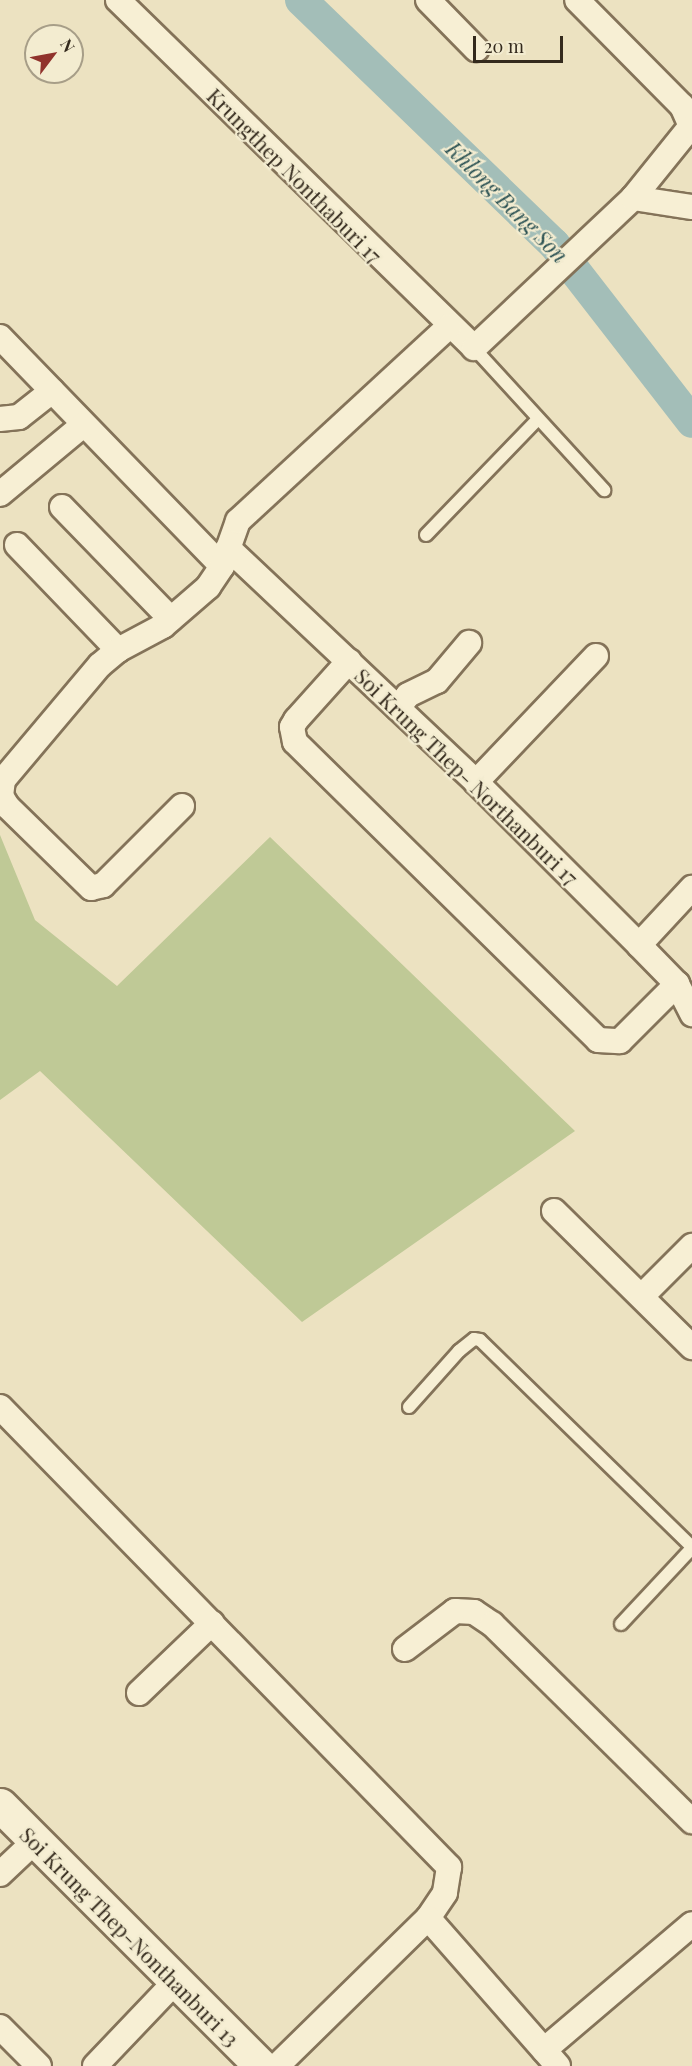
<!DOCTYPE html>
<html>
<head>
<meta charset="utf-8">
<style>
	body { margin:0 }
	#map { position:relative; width:692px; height:2066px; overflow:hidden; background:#ece2c1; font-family:"Playfair Display",serif }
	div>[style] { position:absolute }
	.green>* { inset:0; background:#bfc996 }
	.canal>* { height:32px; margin:-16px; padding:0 16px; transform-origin:16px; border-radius:16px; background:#a3beb8 }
	.roads { filter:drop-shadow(2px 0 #847359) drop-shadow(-2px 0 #847359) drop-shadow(0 2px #847359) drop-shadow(0 -2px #847359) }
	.lane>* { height:12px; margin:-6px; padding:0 6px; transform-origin:6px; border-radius:6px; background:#f7efd4 }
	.street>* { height:24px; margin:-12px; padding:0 12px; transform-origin:12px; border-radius:12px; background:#f7efd4 }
	.secondary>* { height:33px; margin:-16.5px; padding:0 16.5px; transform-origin:16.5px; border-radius:16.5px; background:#f7efd4 }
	span { translate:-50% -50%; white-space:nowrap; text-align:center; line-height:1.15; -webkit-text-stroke:4.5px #f3ecd0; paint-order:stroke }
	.street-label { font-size:21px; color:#342a1d }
	.water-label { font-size:22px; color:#2d5354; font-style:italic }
	.north { position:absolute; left:24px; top:24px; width:60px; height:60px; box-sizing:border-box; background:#f3ecd0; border:2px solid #a79e88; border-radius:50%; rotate:58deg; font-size:16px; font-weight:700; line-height:24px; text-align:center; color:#342a1d }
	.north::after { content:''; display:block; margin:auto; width:21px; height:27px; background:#90332c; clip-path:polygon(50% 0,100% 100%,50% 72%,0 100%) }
	.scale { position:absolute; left:473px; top:36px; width:90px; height:27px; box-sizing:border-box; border:3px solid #342a1d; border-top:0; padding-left:8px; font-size:18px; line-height:21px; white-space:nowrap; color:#342a1d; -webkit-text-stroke:4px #f3ecd0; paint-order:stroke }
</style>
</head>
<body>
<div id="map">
	<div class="green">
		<div style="clip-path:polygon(0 835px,35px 920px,117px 986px,270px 837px,575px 1131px,302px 1322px,40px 1071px,0 1100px)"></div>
	</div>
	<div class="canal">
		<div style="left:301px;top:0;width:351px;rotate:44deg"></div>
		<div style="left:554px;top:244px;width:225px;rotate:52.2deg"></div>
	</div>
	<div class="roads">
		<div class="lane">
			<div style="left:474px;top:348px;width:193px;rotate:47.5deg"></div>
			<div style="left:426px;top:535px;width:161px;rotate:-46deg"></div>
			<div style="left:409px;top:1407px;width:75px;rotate:-48.2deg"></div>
			<div style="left:459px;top:1351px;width:19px;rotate:-39deg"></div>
			<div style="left:474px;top:1339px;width:6px;rotate:9deg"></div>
			<div style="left:480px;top:1340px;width:296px;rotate:44.3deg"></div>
			<div style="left:621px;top:1624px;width:104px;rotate:-46.9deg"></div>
		</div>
		<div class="street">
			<div style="left:118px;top:0;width:498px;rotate:44.3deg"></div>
			<div style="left:474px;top:348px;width:219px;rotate:-43.3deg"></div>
			<div style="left:633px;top:198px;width:92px;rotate:-51.1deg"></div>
			<div style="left:691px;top:126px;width:22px;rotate:-114deg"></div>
			<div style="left:682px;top:106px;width:149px;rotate:-134.7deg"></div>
			<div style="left:428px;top:0;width:69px;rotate:45.6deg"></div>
			<div style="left:633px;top:198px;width:60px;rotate:8.7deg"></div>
			<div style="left:0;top:337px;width:319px;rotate:45.9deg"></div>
			<div style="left:0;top:419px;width:19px;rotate:-6deg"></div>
			<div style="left:19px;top:417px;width:42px;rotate:-38.2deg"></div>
			<div style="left:0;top:494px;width:108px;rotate:-39.7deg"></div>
			<div style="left:62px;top:507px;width:156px;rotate:45.8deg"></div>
			<div style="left:17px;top:545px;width:146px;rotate:46.1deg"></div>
			<div style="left:228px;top:548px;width:341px;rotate:43.3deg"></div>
			<div style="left:476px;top:782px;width:231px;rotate:45deg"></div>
			<div style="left:639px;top:945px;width:54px;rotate:45.7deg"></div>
			<div style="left:677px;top:984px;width:34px;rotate:63deg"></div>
			<div style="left:349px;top:661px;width:79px;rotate:131.9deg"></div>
			<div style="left:296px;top:720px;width:8px;rotate:120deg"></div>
			<div style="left:292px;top:727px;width:15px;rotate:79deg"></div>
			<div style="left:295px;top:742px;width:425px;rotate:44.5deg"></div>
			<div style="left:598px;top:1040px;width:22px;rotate:3deg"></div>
			<div style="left:620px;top:1041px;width:81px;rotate:-45deg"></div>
			<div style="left:398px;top:708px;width:16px;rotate:-52deg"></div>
			<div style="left:408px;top:695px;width:32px;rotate:-26deg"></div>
			<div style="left:437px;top:681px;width:50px;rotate:-49.9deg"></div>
			<div style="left:476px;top:782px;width:174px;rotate:-46.4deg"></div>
			<div style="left:182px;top:806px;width:112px;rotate:135deg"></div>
			<div style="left:103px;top:885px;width:12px;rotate:166deg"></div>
			<div style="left:91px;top:888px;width:117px;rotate:-135.7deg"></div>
			<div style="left:7px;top:806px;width:12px;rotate:-121deg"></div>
			<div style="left:1px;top:796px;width:16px;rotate:-83deg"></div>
			<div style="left:3px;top:780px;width:150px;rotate:-49.9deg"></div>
			<div style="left:100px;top:665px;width:23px;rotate:-40deg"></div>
			<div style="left:118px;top:650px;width:51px;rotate:-28.1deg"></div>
			<div style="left:163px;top:626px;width:60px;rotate:-40.9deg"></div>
			<div style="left:208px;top:587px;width:25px;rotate:-56deg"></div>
			<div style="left:222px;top:566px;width:48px;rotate:-70.4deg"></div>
			<div style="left:238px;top:521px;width:287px;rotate:-42.7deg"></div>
			<div style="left:639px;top:945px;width:78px;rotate:-47.1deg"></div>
			<div style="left:554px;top:1211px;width:194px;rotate:44.6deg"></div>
			<div style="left:642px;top:1296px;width:71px;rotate:-45deg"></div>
			<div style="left:0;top:1407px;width:643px;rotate:45.69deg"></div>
			<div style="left:449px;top:1867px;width:26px;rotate:99deg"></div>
			<div style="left:445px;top:1893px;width:30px;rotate:124deg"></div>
			<div style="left:428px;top:1918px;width:211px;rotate:135.6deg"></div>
			<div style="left:405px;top:1649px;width:63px;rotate:-37.2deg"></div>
			<div style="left:455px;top:1611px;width:19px;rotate:3deg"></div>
			<div style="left:474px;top:1612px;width:22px;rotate:34deg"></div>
			<div style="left:492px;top:1624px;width:281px;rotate:44.6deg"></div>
			<div style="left:139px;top:1693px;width:101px;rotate:-43.8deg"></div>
			<div style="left:0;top:1874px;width:48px;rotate:-43.3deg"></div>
			<div style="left:428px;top:1918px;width:197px;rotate:48.7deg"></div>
			<div style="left:0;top:2027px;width:55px;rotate:45deg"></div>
			<div style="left:544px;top:2050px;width:194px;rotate:-40.4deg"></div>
			<div style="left:95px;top:2066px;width:117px;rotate:-46.4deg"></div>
		</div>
		<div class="secondary">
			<div style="left:0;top:1805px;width:369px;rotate:45deg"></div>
		</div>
	</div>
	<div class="street-label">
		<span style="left:295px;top:175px;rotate:45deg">Krungthep Nonthaburi 17</span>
		<span style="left:467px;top:776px;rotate:44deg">Soi Krung Thep- Northanburi 17</span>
		<span style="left:130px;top:1936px;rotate:45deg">Soi Krung Thep-Nonthanburi 13</span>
	</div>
	<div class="water-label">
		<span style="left:507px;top:202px;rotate:45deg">Khlong Bang Son</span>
	</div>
	<div class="north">N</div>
	<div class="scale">20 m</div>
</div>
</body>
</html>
